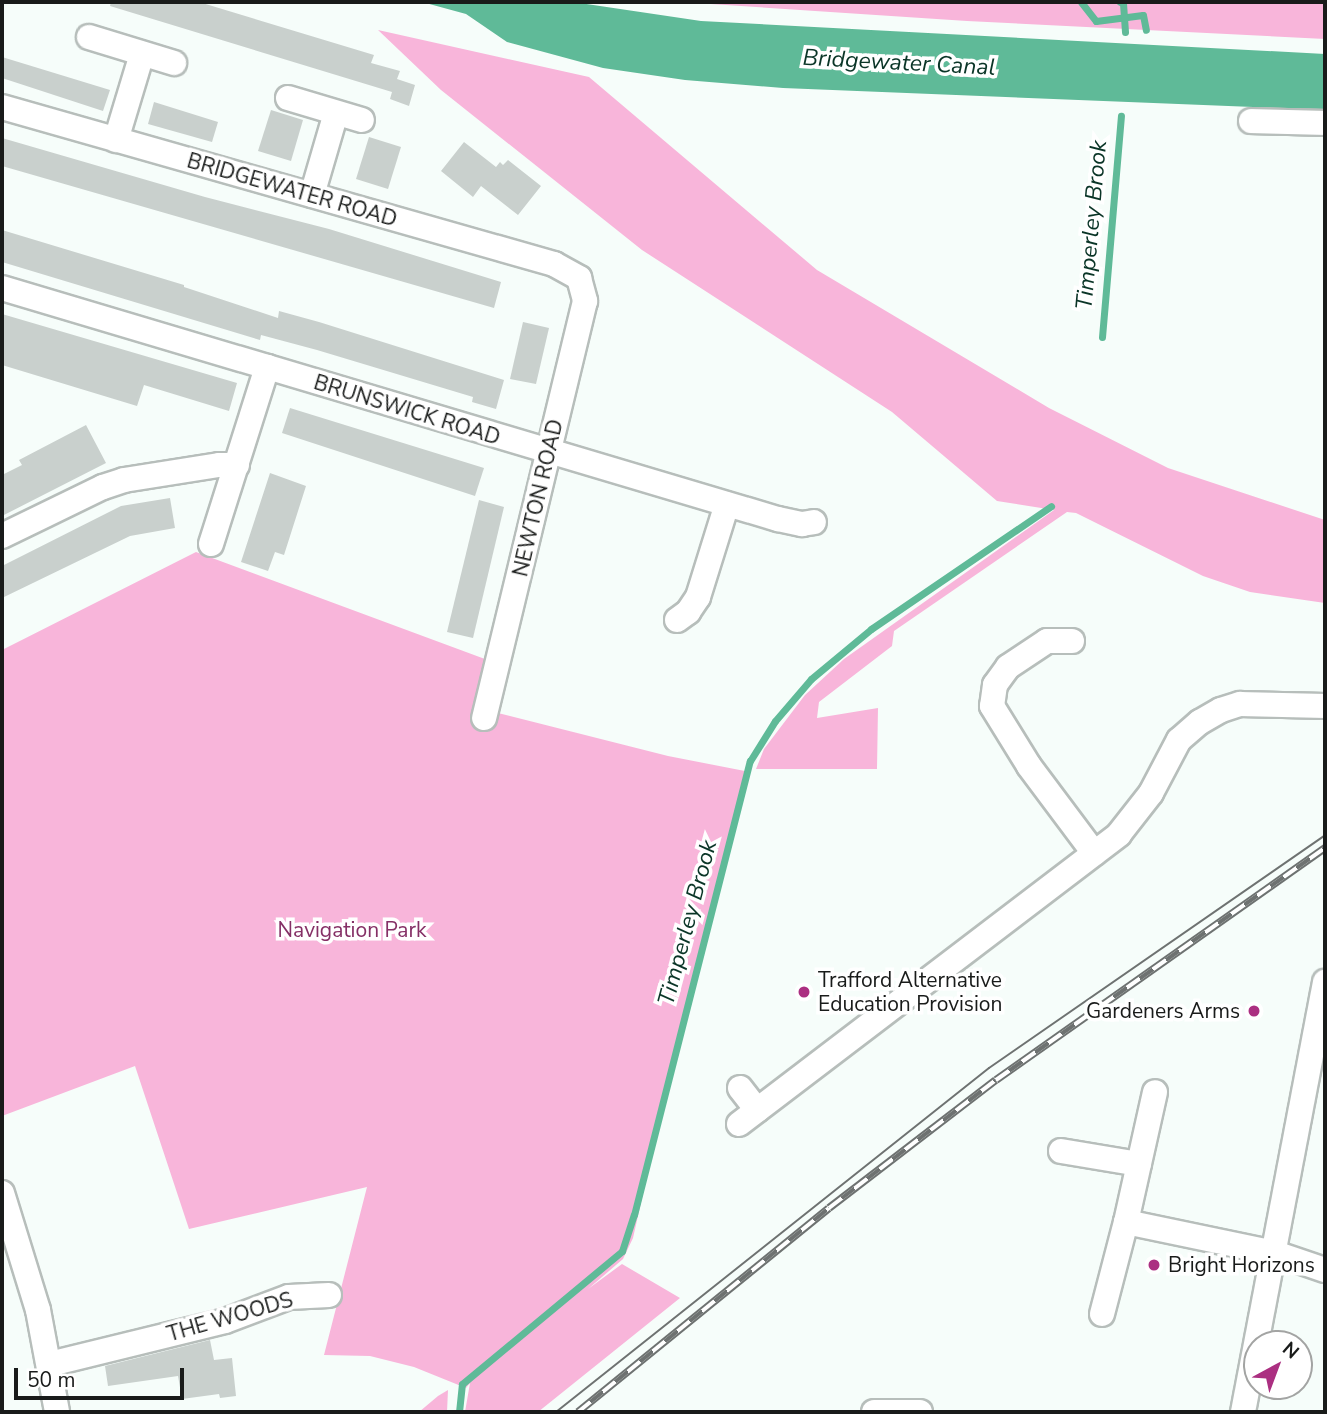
<!DOCTYPE html>
<html>
<head>
<meta charset="utf-8">
<style>
	body { margin:0 }
	#map { position:relative; width:1327px; height:1414px; overflow:hidden; background:#f6fdfa; font-family:"Nunito Sans",sans-serif }
	div>[style] { position:absolute }
	.green>* { inset:0; background:#f8b5da }
	.water>* { inset:0; background:#5fba98 }
	.stream>* { height:7px; margin:-3.5px; padding:0 3.5px; transform-origin:3.5px; border-radius:3.5px; background:#5fba98 }
	.building>* { inset:0; background:#c9d0cd }
	.roads { filter:drop-shadow(2px 0 #b7bebb) drop-shadow(-2px 0 #b7bebb) drop-shadow(0 2px #b7bebb) drop-shadow(0 -2px #b7bebb) }
	.minor>* { height:24px; margin:-12px; padding:0 12px; transform-origin:12px; border-radius:12px; background:#fff }
	.tram>* { height:2px; margin:-1px; padding:0 1px; transform-origin:1px; border-radius:1px; background:#6e7271 }
	.rail>* { height:8px; margin-top:-4px; transform-origin:0; background:repeating-linear-gradient(90deg,#fff 0 16px,#6e7271 0 32px); box-sizing:border-box; border-block:2px solid #6e7271 }
	.dots>* { width:19px; height:19px; translate:-50% -50%; box-sizing:border-box; border:4px solid #fff; border-radius:50% }
	span { translate:-50% -50%; white-space:nowrap; text-align:center; line-height:1.15; -webkit-text-stroke:7px #fff; paint-order:stroke }
	.street-label { font-size:21px; color:#191b1a }
	.park-label { font-size:21px; color:#853066 }
	.poi-label { font-size:21px; color:#191b1a }
	.left { translate:0 -50%; text-align:left }
	.right { translate:-100% -50%; text-align:right }
	.water-label { font-size:23px; color:#0a3527; font-style:italic }
	.frame { position:absolute; inset:0; border:4px solid #191b1a; pointer-events:none }
	.north { position:absolute; left:1243px; top:1330px; width:70px; height:70px; box-sizing:border-box; background:#fff; border:2px solid #a3a4a3; border-radius:50%; rotate:41deg; font-size:19px; font-weight:700; line-height:28px; text-align:center; color:#191b1a }
	.north::after { content:''; display:block; margin:auto; width:24px; height:32px; background:#ab2f81; clip-path:polygon(50% 0,100% 100%,50% 72%,0 100%) }
	.scale { position:absolute; left:14px; top:1368px; width:170px; height:32px; box-sizing:border-box; border:4px solid #191b1a; border-top:0; padding-left:9px; font-size:21px; line-height:24px; white-space:nowrap; color:#191b1a; -webkit-text-stroke:5px #fff; paint-order:stroke }
</style>
</head>
<body>
<div id="map">
	<div class="green">
		<div style="clip-path:polygon(680px 2px,1325px 2px,1325px 39px,967px 21px)"></div>
		<div style="clip-path:polygon(378px 30px,589px 77px,817px 270px,1049px 408px,1168px 468px,1325px 520px,1325px 603px,1250px 592px,1203px 576px,1076px 513px,1067px 512px,894px 631px,892px 646px,819px 702px,817px 718px,878px 708px,877px 769px,756px 769px,764px 749px,805px 695px,844px 659px,1054px 510px,997px 501px,892px 412px,642px 250px,441px 90px)"></div>
		<div style="clip-path:polygon(196px 552px,493px 662px,482px 709px,668px 756px,750px 772px,656px 1136px,633px 1238px,623px 1259px,588px 1289px,622px 1264px,680px 1298px,538px 1412px,465px 1412px,470px 1383px,466px 1388px,414px 1367px,370px 1356px,324px 1355px,367px 1187px,189px 1229px,135px 1066px,2px 1116px,2px 650px)"></div>
		<div style="clip-path:polygon(448px 1390px,447px 1412px,419px 1412px,438px 1396px)"></div>
	</div>
	<div class="water">
		<div style="clip-path:polygon(422px 2px,573px 2px,701px 21px,1325px 54px,1325px 110px,783px 88px,685px 80px,603px 68px,507px 42px,466px 14px)"></div>
	</div>
	<div class="stream">
		<div style="left:1081px;top:2px;width:24px;rotate:52deg"></div>
		<div style="left:1096px;top:21px;width:47px;rotate:-7.3deg"></div>
		<div style="left:1143px;top:15px;width:15px;rotate:79deg"></div>
		<div style="left:1120px;top:2px;width:3px;rotate:18deg"></div>
		<div style="left:1123px;top:3px;width:29px;rotate:86deg"></div>
		<div style="left:1102px;top:337px;width:222px;rotate:-85.1deg"></div>
		<div style="left:459px;top:1412px;width:28px;rotate:-84deg"></div>
		<div style="left:462px;top:1384px;width:208px;rotate:-39.7deg"></div>
		<div style="left:622px;top:1251px;width:38px;rotate:-72deg"></div>
		<div style="left:634px;top:1215px;width:469px;rotate:-75.7deg"></div>
		<div style="left:750px;top:761px;width:47px;rotate:-58deg"></div>
		<div style="left:775px;top:721px;width:55px;rotate:-49.4deg"></div>
		<div style="left:811px;top:679px;width:78px;rotate:-39.8deg"></div>
		<div style="left:871px;top:629px;width:218px;rotate:-34.3deg"></div>
	</div>
	<div class="building">
		<div style="clip-path:polygon(111px 2px,199px 2px,374px 55px,371px 63px,400px 71px,397px 79px,415px 85px,409px 106px,390px 99px,392px 92px,110px 6px)"></div>
		<div style="clip-path:polygon(2px 57px,110px 90px,103px 111px,2px 78px)"></div>
		<div style="clip-path:polygon(154px 102px,218px 122px,212px 142px,148px 124px)"></div>
		<div style="clip-path:polygon(271px 110px,303px 120px,291px 161px,258px 151px)"></div>
		<div style="clip-path:polygon(369px 137px,401px 147px,388px 189px,356px 179px)"></div>
		<div style="clip-path:polygon(2px 138px,205px 197px,329px 229px,501px 282px,494px 308px,2px 166px)"></div>
		<div style="clip-path:polygon(464px 142px,496px 167px,500px 162px,503px 165px,508px 160px,541px 186px,518px 215px,481px 186px,473px 197px,441px 171px)"></div>
		<div style="clip-path:polygon(2px 230px,184px 285px,184px 287px,278px 318px,279px 311px,319px 322px,504px 380px,496px 409px,472px 402px,473px 397px,317px 350px,261px 335px,260px 340px,2px 262px)"></div>
		<div style="clip-path:polygon(2px 314px,237px 383px,229px 411px,144px 385px,137px 406px,2px 365px)"></div>
		<div style="clip-path:polygon(523px 322px,549px 328px,536px 384px,510px 379px)"></div>
		<div style="clip-path:polygon(290px 408px,484px 468px,475px 496px,282px 433px)"></div>
		<div style="clip-path:polygon(86px 425px,106px 463px,2px 516px,2px 475px,22px 465px,19px 460px)"></div>
		<div style="clip-path:polygon(270px 473px,306px 486px,284px 555px,275px 552px,268px 571px,241px 562px)"></div>
		<div style="clip-path:polygon(170px 498px,175px 528px,130px 536px,2px 598px,2px 566px,121px 506px)"></div>
		<div style="clip-path:polygon(479px 500px,504px 507px,473px 638px,447px 632px)"></div>
		<div style="clip-path:polygon(210px 1340px,214px 1360px,232px 1358px,236px 1396px,220px 1398px,219px 1394px,182px 1399px,178px 1376px,108px 1386px,105px 1366px)"></div>
	</div>
	<div class="roads">
		<div class="minor">
			<div style="left:89px;top:37px;width:89px;rotate:17deg"></div>
			<div style="left:288px;top:98px;width:77px;rotate:16.6deg"></div>
			<div style="left:2px;top:107px;width:574px;rotate:15.88deg"></div>
			<div style="left:554px;top:264px;width:29px;rotate:29deg"></div>
			<div style="left:579px;top:278px;width:24px;rotate:75deg"></div>
			<div style="left:585px;top:301px;width:429px;rotate:103.6deg"></div>
			<div style="left:1251px;top:121px;width:74px;rotate:1.5deg"></div>
			<div style="left:116px;top:140px;width:90px;rotate:-73.2deg"></div>
			<div style="left:312px;top:195px;width:85px;rotate:-73.7deg"></div>
			<div style="left:2px;top:288px;width:810px;rotate:16.58deg"></div>
			<div style="left:778px;top:519px;width:25px;rotate:12deg"></div>
			<div style="left:802px;top:524px;width:12px;rotate:-9deg"></div>
			<div style="left:2px;top:536px;width:112px;rotate:-25.9deg"></div>
			<div style="left:103px;top:487px;width:22px;rotate:-18deg"></div>
			<div style="left:124px;top:480px;width:96px;rotate:-9deg"></div>
			<div style="left:219px;top:465px;width:18px"></div>
			<div style="left:211px;top:544px;width:186px;rotate:-72.4deg"></div>
			<div style="left:677px;top:620px;width:14px;rotate:-36deg"></div>
			<div style="left:688px;top:612px;width:18px;rotate:-56deg"></div>
			<div style="left:698px;top:597px;width:97px;rotate:-72.7deg"></div>
			<div style="left:1072px;top:641px;width:25px;rotate:180deg"></div>
			<div style="left:1047px;top:641px;width:47px;rotate:146.3deg"></div>
			<div style="left:1008px;top:667px;width:22px;rotate:126deg"></div>
			<div style="left:995px;top:685px;width:21px;rotate:98deg"></div>
			<div style="left:992px;top:706px;width:70px;rotate:58.3deg"></div>
			<div style="left:1029px;top:766px;width:109px;rotate:53.2deg"></div>
			<div style="left:740px;top:1088px;width:28px;rotate:52deg"></div>
			<div style="left:739px;top:1124px;width:478px;rotate:-37.3deg"></div>
			<div style="left:1119px;top:834px;width:52px;rotate:-52deg"></div>
			<div style="left:1151px;top:793px;width:60px;rotate:-62.2deg"></div>
			<div style="left:1179px;top:740px;width:28px;rotate:-41deg"></div>
			<div style="left:1200px;top:722px;width:24px;rotate:-30deg"></div>
			<div style="left:1221px;top:710px;width:20px;rotate:-18deg"></div>
			<div style="left:1240px;top:704px;width:85px;rotate:1.3deg"></div>
			<div style="left:1061px;top:1151px;width:79px;rotate:9.5deg"></div>
			<div style="left:2px;top:1193px;width:122px;rotate:72.9deg"></div>
			<div style="left:38px;top:1310px;width:104px;rotate:79.4deg"></div>
			<div style="left:1126px;top:1222px;width:133px;rotate:-77.4deg"></div>
			<div style="left:1102px;top:1314px;width:95px;rotate:-75.4deg"></div>
			<div style="left:1126px;top:1222px;width:152px;rotate:11.8deg"></div>
			<div style="left:1275px;top:1253px;width:53px;rotate:18.8deg"></div>
			<div style="left:50px;top:1364px;width:180px;rotate:-13.8deg"></div>
			<div style="left:225px;top:1321px;width:68px;rotate:-20.6deg"></div>
			<div style="left:289px;top:1297px;width:40px;rotate:-2.9deg"></div>
			<div style="left:874px;top:1412px;width:46px"></div>
			<div style="left:1243px;top:1412px;width:438px;rotate:-79.2deg"></div>
		</div>
	</div>
	<div class="tram">
		<div style="left:556px;top:1412px;width:553px;rotate:-38.47deg"></div>
		<div style="left:989px;top:1068px;width:409px;rotate:-34.7deg"></div>
	</div>
	<div class="rail">
		<div style="left:578px;top:1412px;width:323px;rotate:-39.1deg"></div>
		<div style="left:829px;top:1208px;width:210px;rotate:-37.5deg"></div>
		<div style="left:996px;top:1080px;width:403px;rotate:-35.2deg"></div>
	</div>
	<div class="dots">
		<div style="left:804px;top:992px;background:#ab2f81"></div>
		<div style="left:1254px;top:1011px;background:#ab2f81"></div>
		<div style="left:1154px;top:1265px;background:#ab2f81"></div>
	</div>
	<div class="street-label">
		<span style="left:292px;top:190px;rotate:16deg">BRIDGEWATER ROAD</span>
		<span style="left:407px;top:410px;rotate:17deg">BRUNSWICK ROAD</span>
		<span style="left:538px;top:498px;rotate:-77deg">NEWTON ROAD</span>
		<span style="left:230px;top:1317px;rotate:-16deg">THE WOODS</span>
	</div>
	<div class="park-label">
		<span style="left:352px;top:930px">Navigation Park</span>
	</div>
	<div class="poi-label">
		<span class="left" style="left:818px;top:992px">Trafford Alternative<br>Education Provision</span>
		<span class="right" style="left:1240px;top:1011px">Gardeners Arms</span>
		<span class="left" style="left:1168px;top:1265px">Bright Horizons</span>
	</div>
	<div class="water-label">
		<span style="left:899px;top:63px;rotate:3deg">Bridgewater Canal</span>
		<span style="left:1092px;top:225px;rotate:-85deg">Timperley Brook</span>
		<span style="left:688px;top:923px;rotate:-75deg">Timperley Brook</span>
	</div>
	<div class="frame"></div>
	<div class="north">N</div>
	<div class="scale">50 m</div>
</div>
</body>
</html>
